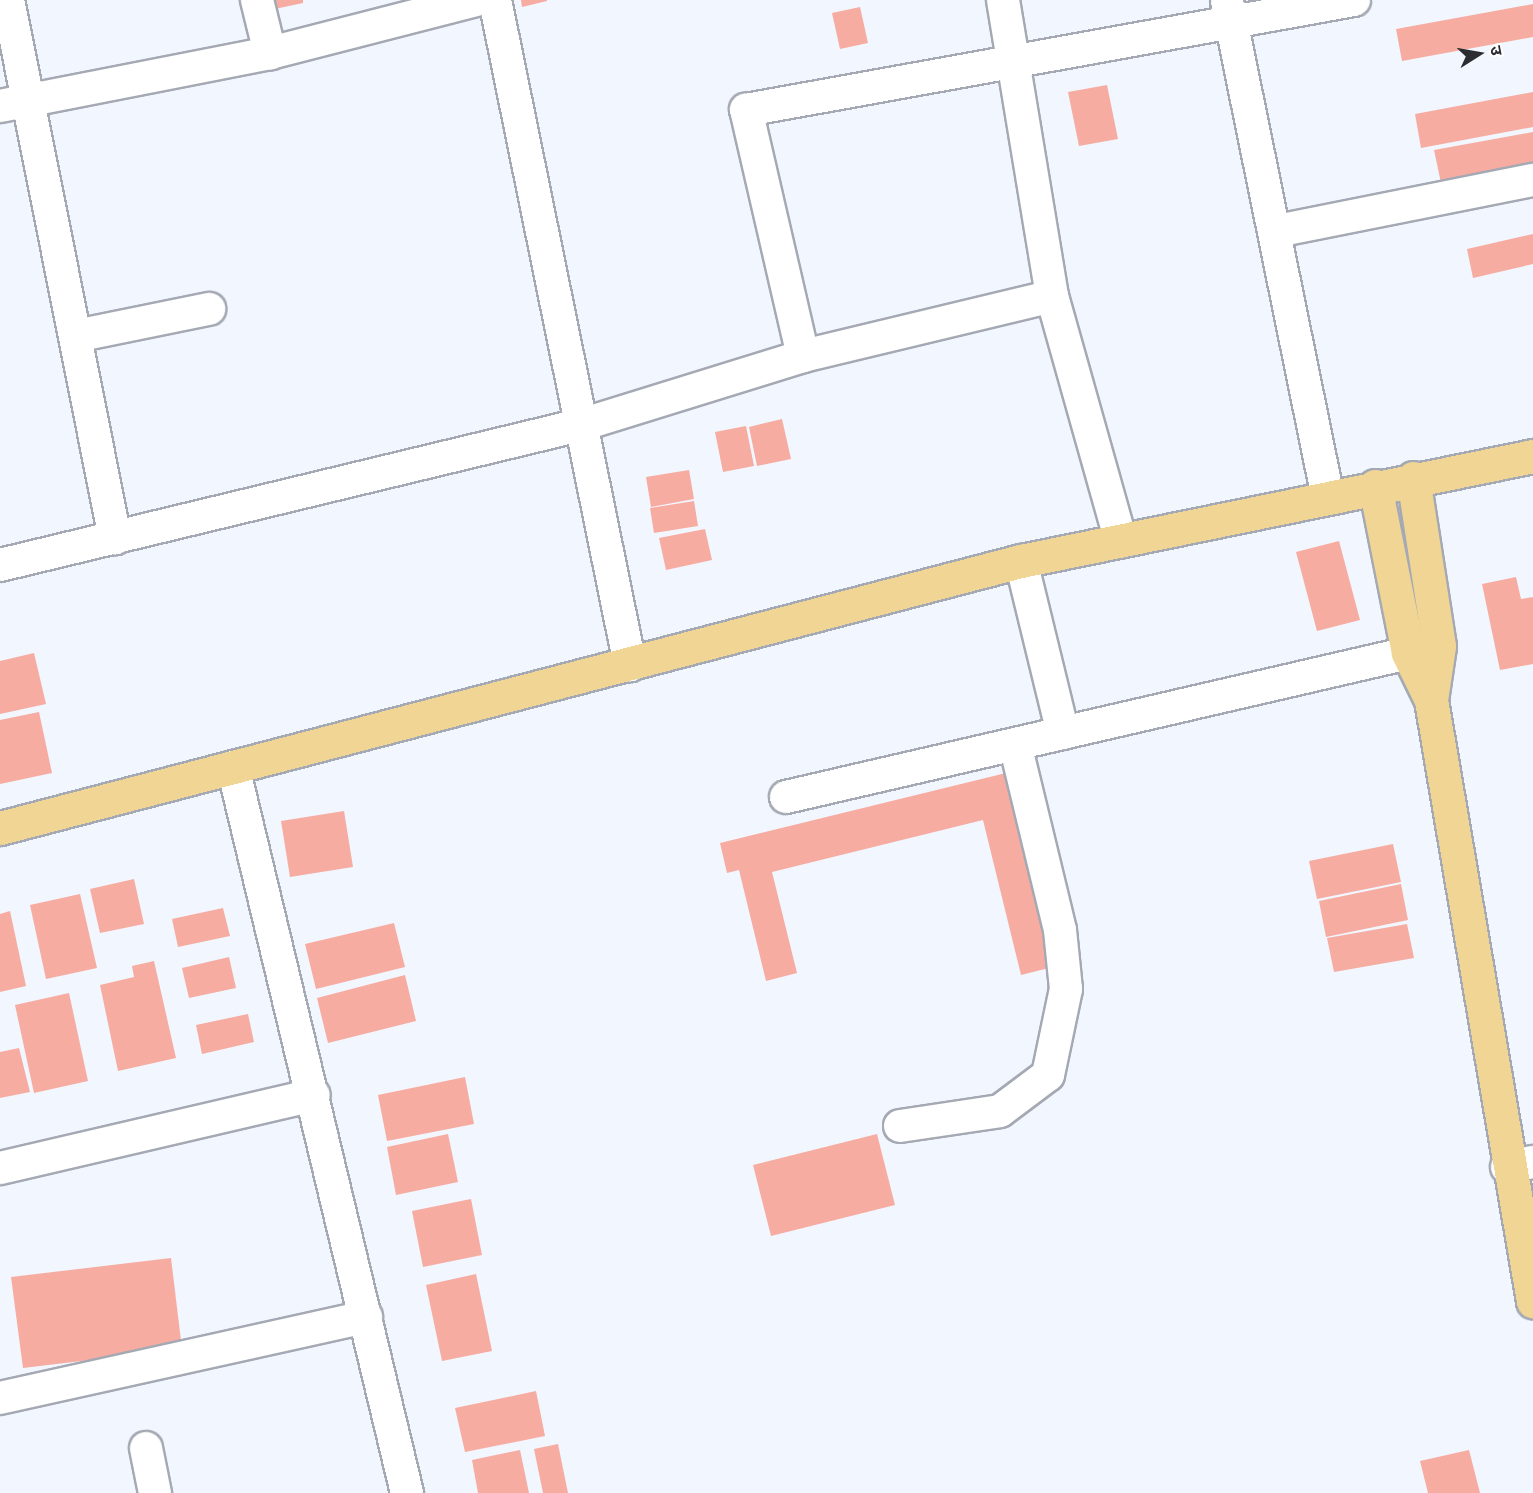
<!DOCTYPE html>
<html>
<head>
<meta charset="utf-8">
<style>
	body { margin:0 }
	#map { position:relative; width:1533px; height:1493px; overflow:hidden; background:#f2f6ff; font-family:"IBM Plex Sans","Noto Sans Devanagari",sans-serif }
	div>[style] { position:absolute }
	.building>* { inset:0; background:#f6aca1 }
	.roads { filter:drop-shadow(2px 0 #a4a9b3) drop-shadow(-2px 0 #a4a9b3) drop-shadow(0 2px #a4a9b3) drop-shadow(0 -2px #a4a9b3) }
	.minor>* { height:32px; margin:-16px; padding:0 16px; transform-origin:16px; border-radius:16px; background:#fff }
	.major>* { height:33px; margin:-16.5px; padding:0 16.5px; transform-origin:16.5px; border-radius:16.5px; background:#f1d594 }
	span { translate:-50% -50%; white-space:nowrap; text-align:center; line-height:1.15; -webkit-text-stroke:6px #fff; paint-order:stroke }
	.north { position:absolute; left:1449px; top:24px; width:60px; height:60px; -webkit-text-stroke:4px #fff; paint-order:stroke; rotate:79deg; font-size:16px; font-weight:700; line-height:24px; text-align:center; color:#2b2d31 }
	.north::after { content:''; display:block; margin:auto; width:21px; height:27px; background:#2b2d31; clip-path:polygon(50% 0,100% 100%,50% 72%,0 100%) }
</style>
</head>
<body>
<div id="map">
	<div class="building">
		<div style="clip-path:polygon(267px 0,303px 0,303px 3px,270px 10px)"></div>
		<div style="clip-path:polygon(521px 0,547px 0,547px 1px,522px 7px)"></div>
		<div style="clip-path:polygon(1533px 4px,1533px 37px,1402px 61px,1396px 29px)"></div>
		<div style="clip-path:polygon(860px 7px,868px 43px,840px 49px,832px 13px)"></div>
		<div style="clip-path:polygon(1107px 85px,1118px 139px,1079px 146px,1068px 92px)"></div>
		<div style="clip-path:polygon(1533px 92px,1533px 127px,1421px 148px,1415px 114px)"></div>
		<div style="clip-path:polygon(1533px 132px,1533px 166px,1441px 183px,1434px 150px)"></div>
		<div style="clip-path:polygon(1533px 234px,1533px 264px,1473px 278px,1467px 249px)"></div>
		<div style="clip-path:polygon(782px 419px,791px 459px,757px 466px,749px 427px)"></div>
		<div style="clip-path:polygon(746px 426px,754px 466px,723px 472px,715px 432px)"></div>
		<div style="clip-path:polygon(689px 470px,694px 499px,651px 507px,646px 477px)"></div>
		<div style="clip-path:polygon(694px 501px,698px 526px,654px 533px,650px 508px)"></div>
		<div style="clip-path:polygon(705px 529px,712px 560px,666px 570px,659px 538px)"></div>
		<div style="clip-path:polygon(1339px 541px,1360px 620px,1317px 631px,1296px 552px)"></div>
		<div style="clip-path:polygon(1516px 577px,1521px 599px,1533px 597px,1533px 664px,1500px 670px,1482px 584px)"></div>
		<div style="clip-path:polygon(34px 653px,46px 704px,0 714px,0 661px)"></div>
		<div style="clip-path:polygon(39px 712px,52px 773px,0 784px,0 720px)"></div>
		<div style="clip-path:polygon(1010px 772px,1057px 966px,1021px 975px,983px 820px,772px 872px,797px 973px,766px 981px,739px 870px,727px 873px,720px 843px)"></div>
		<div style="clip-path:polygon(344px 811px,353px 867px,290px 877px,281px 821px)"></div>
		<div style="clip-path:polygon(1393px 844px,1401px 882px,1317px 899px,1309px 861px)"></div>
		<div style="clip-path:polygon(134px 879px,144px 924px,100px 933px,90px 889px)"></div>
		<div style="clip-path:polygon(1401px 884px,1408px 920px,1326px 937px,1319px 901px)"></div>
		<div style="clip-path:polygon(80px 894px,97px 968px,46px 979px,30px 905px)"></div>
		<div style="clip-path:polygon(223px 908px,230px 936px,178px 947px,172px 919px)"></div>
		<div style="clip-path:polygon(10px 911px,26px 986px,0 992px,0 914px)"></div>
		<div style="clip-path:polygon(394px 923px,405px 967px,316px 989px,305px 944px)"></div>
		<div style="clip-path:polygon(1407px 924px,1414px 958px,1334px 972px,1327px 938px)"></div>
		<div style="clip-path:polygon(229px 957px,236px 988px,189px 998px,182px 968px)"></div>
		<div style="clip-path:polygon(154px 961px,176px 1058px,118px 1071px,100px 985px,134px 977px,132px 966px)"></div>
		<div style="clip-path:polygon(405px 975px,416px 1021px,328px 1043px,317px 998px)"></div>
		<div style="clip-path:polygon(69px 993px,88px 1081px,34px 1093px,15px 1005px)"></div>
		<div style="clip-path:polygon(248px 1014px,254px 1042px,202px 1054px,196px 1025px)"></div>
		<div style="clip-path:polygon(19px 1048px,30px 1092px,0 1098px,0 1052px)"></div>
		<div style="clip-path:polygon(465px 1077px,474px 1124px,387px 1141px,378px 1095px)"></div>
		<div style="clip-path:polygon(448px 1134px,458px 1182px,396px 1195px,387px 1147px)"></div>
		<div style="clip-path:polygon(877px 1134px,895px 1205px,771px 1236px,753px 1165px)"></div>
		<div style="clip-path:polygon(471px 1199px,482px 1255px,423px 1267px,412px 1211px)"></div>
		<div style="clip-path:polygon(171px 1258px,182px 1349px,23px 1368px,11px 1277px)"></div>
		<div style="clip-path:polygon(476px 1274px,492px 1351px,442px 1361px,426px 1285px)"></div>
		<div style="clip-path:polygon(536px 1391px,545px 1436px,465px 1452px,455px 1408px)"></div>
		<div style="clip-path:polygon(558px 1444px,568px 1493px,543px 1493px,534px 1449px)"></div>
		<div style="clip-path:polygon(520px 1450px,529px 1493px,478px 1493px,472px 1460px)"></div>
		<div style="clip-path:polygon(1469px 1450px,1480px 1493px,1428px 1493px,1420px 1461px)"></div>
	</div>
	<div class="roads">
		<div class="minor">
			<div style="left:8px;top:0;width:549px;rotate:78.75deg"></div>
			<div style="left:257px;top:0;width:55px;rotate:76.2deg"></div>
			<div style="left:495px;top:0;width:679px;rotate:78.52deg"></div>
			<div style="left:1003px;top:0;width:300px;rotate:80.6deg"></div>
			<div style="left:1052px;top:296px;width:255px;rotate:74.3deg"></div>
			<div style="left:1227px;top:1px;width:507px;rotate:78.51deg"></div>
			<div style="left:0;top:106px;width:275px;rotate:-11.1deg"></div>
			<div style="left:270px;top:53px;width:213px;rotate:-14.4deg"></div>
			<div style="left:1277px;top:231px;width:261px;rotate:-11.3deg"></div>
			<div style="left:76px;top:336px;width:136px;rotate:-11.5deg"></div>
			<div style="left:803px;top:356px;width:253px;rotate:-103deg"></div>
			<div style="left:746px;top:110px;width:618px;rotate:-10.26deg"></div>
			<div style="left:1021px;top:561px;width:177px;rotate:76.3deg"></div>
			<div style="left:0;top:565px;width:601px;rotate:-13.57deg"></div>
			<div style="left:584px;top:424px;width:229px;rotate:-17.2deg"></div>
			<div style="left:803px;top:356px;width:256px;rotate:-13.5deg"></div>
			<div style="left:233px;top:767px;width:747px;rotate:76.52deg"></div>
			<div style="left:786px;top:797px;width:665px;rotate:-13.03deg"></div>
			<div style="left:900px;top:1126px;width:101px;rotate:-8.5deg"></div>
			<div style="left:1000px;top:1111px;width:60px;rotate:-36.9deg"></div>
			<div style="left:1048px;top:1075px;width:88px;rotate:-78.2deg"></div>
			<div style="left:1066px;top:989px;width:59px;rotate:-95.8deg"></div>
			<div style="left:1060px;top:930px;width:191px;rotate:-103.6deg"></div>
			<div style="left:1507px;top:1167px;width:26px;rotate:-11deg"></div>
			<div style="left:0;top:1168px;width:322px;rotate:-13.1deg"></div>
			<div style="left:0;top:1398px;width:375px;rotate:-12.5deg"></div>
			<div style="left:146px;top:1448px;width:46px;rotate:78.7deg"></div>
		</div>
		<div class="major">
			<div style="left:1413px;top:478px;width:170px;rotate:81.2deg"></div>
			<div style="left:1439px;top:646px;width:55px;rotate:98.4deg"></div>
			<div style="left:1431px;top:700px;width:610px;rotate:80.37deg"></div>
			<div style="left:1375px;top:486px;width:170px;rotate:78.8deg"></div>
			<div style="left:1408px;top:653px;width:52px;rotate:63.9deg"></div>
			<div style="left:0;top:828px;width:1055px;rotate:-14.66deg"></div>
			<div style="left:1021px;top:561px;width:523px;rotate:-11.59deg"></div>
		</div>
	</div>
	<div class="north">उ</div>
</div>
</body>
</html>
